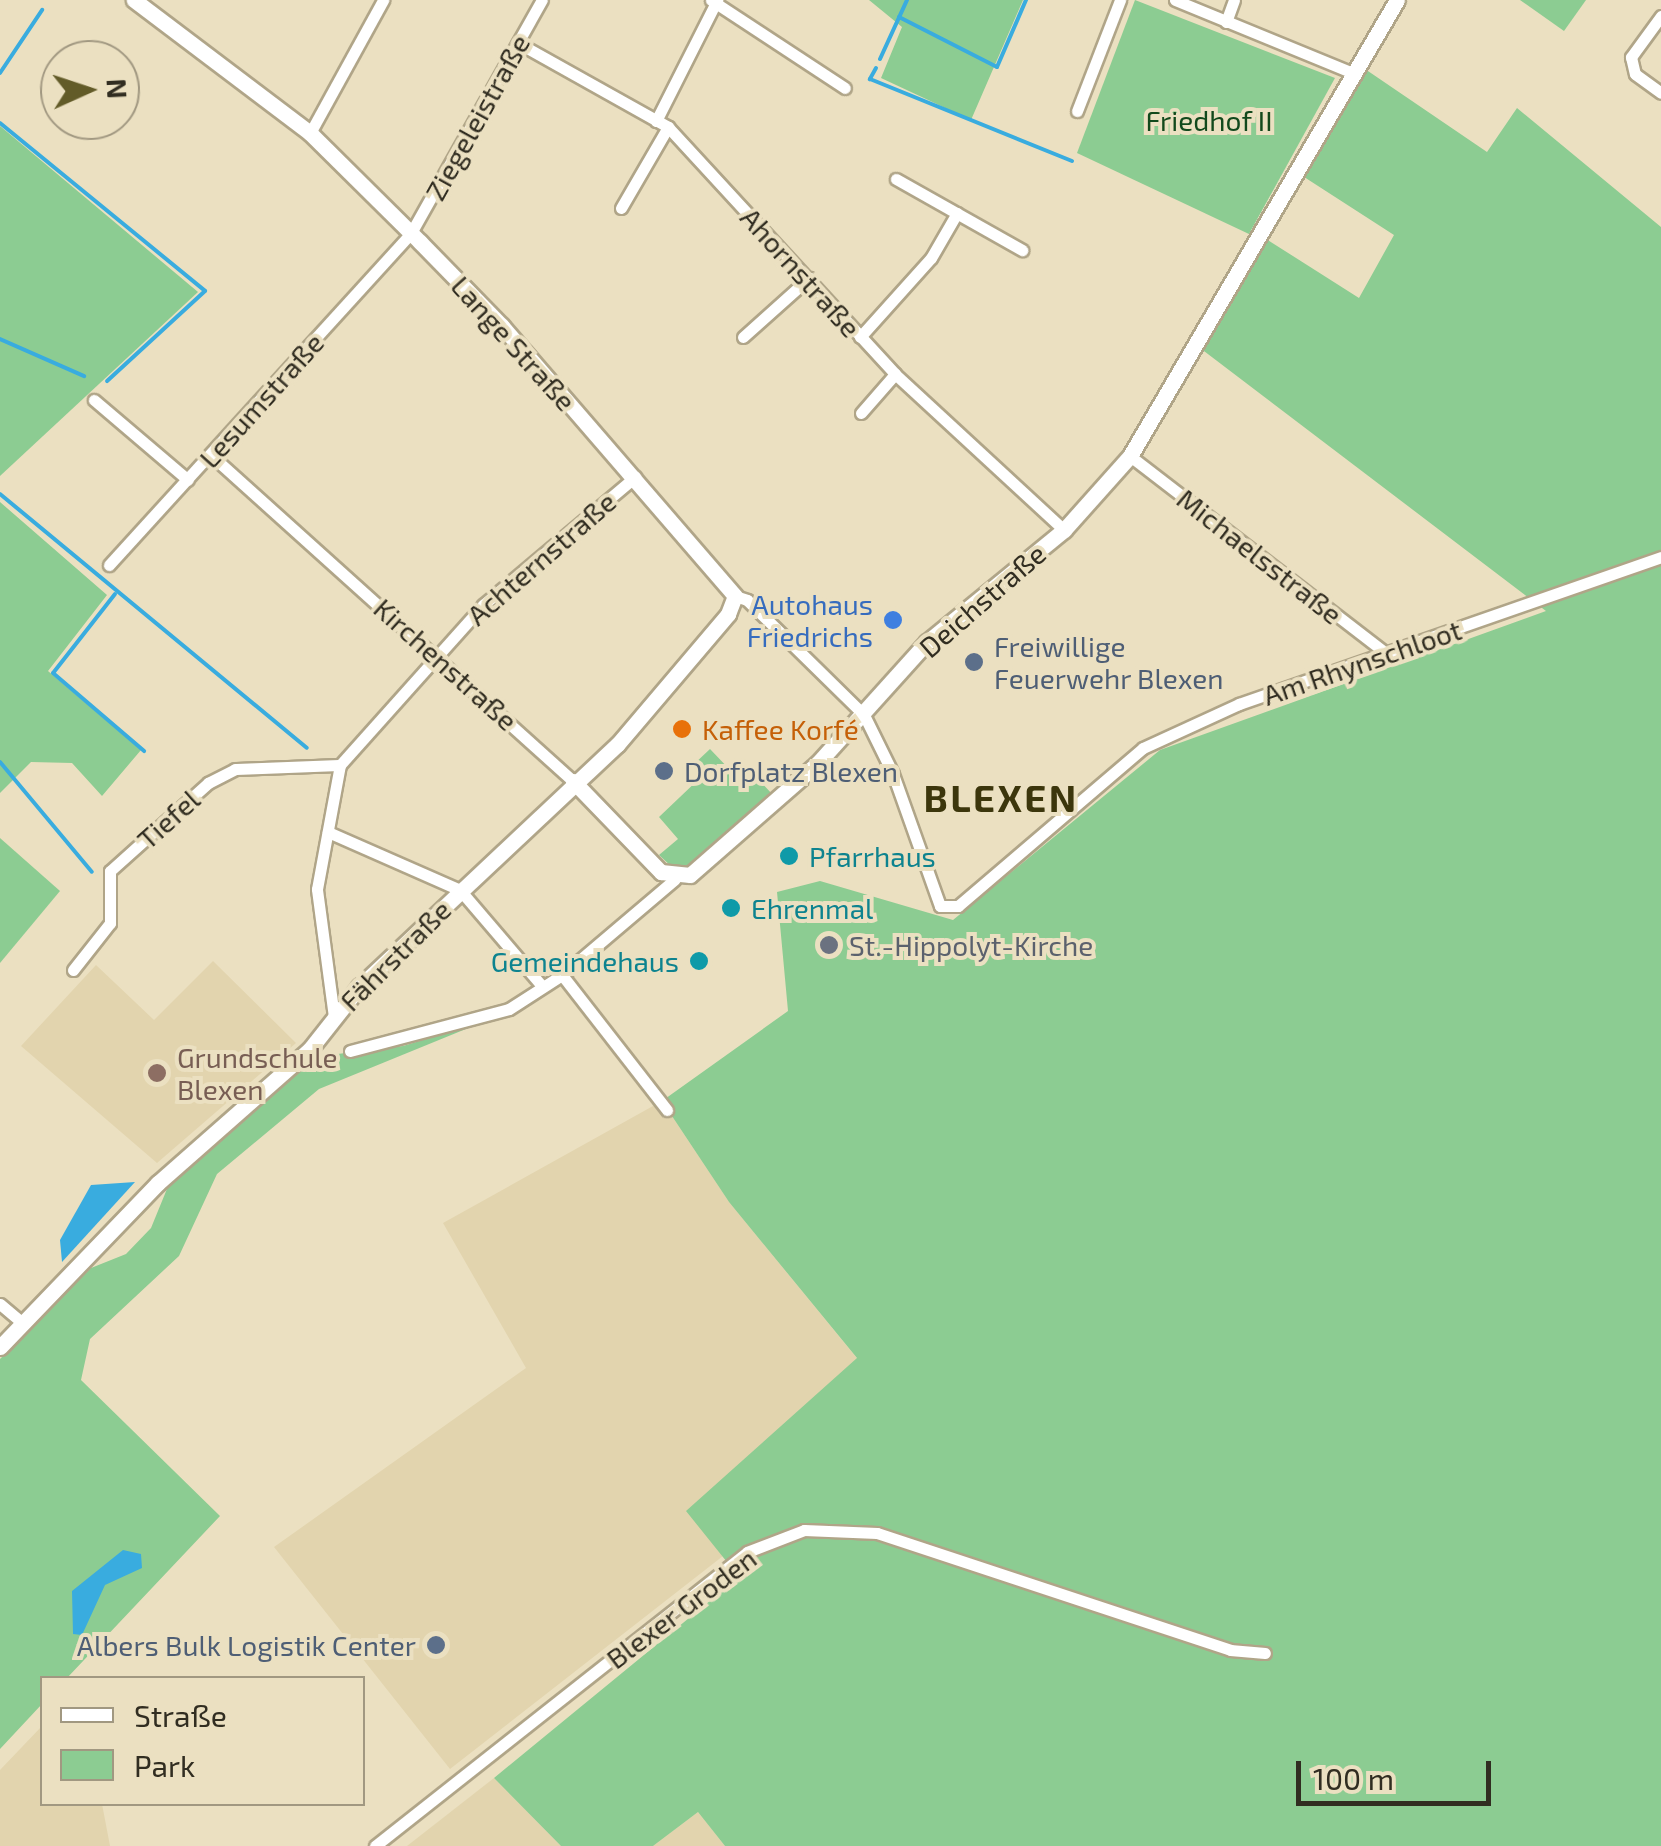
<!DOCTYPE html>
<html>
<head>
<meta charset="utf-8">
<style>
	body { margin:0 }
	#map { position:relative; width:1661px; height:1846px; overflow:hidden; background:#ebe0c1; font-family:"Exo 2",sans-serif }
	div>[style] { position:absolute }
	.built>* { inset:0; background:#e2d4ae }
	.green>* { inset:0; background:#8ccc92 }
	.water>* { inset:0; background:#39acdf }
	.stream>* { height:4px; margin:-2px; padding:0 2px; transform-origin:2px; border-radius:2px; background:#39acdf }
	.roads { filter:drop-shadow(2px 0 #b0a588) drop-shadow(-2px 0 #b0a588) drop-shadow(0 2px #b0a588) drop-shadow(0 -2px #b0a588) }
	.street>* { height:11px; margin:-5.5px; padding:0 5.5px; transform-origin:5.5px; border-radius:5.5px; background:#fff }
	.secondary>* { height:15px; margin:-7.5px; padding:0 7.5px; transform-origin:7.5px; border-radius:7.5px; background:#fff }
	.dots>* { width:28px; height:28px; translate:-50% -50%; box-sizing:border-box; border:5px solid #ebe0c1; border-radius:50% }
	span { translate:-50% -50%; white-space:nowrap; text-align:center; line-height:1.15; -webkit-text-stroke:8px #ebe0c1; paint-order:stroke }
	.street-label { font-size:28px; color:#312d21 }
	.park-label { font-size:28px; color:#12491c }
	.shop-label { font-size:28px; color:#366cbe }
	.right { translate:-100% -50%; text-align:right }
	.service-label { font-size:28px; color:#4e5e75 }
	.left { translate:0 -50%; text-align:left }
	.food-label { font-size:28px; color:#c56008 }
	.culture-label { font-size:28px; color:#0d838f }
	.worship-label { font-size:28px; color:#5b616d }
	.education-label { font-size:28px; color:#785e54 }
	.district-label { font-size:38px; color:#3c360c; font-weight:700; letter-spacing:2.5px }
	.legend { position:absolute; left:40px; top:1676px; width:325px; height:130px; box-sizing:border-box; background:#ebe0c1; border:2px solid #a19881; margin:0; padding:12px 18px; list-style:none; font-size:30px; color:#312d21 }
	.legend li { display:flex; align-items:center; gap:20px; height:50px }
	.legend b { width:50px; border:2px solid #a19881 }
	.north { position:absolute; left:40px; top:40px; width:100px; height:100px; box-sizing:border-box; background:#ebe0c1; border:2px solid #a19881; border-radius:50%; rotate:87deg; font-size:28px; font-weight:700; line-height:40px; text-align:center; color:#312d21 }
	.north::after { content:''; display:block; margin:auto; width:35px; height:45px; background:#625b28; clip-path:polygon(50% 0,100% 100%,50% 72%,0 100%) }
	.scale { position:absolute; left:1296px; top:1761px; width:195px; height:45px; box-sizing:border-box; border:5px solid #312d21; border-top:0; padding-left:12px; font-size:30px; line-height:35px; white-space:nowrap; color:#312d21; -webkit-text-stroke:8px #ebe0c1; paint-order:stroke }
</style>
</head>
<body>
<div id="map">
	<div class="built">
		<div style="clip-path:polygon(213px 961px,296px 1043px,157px 1163px,21px 1046px,96px 965px,154px 1020px)"></div>
		<div style="clip-path:polygon(662px 1101px,729px 1202px,860px 1362px,687px 1511px,723px 1556px,450px 1769px,274px 1547px,526px 1368px,443px 1223px)"></div>
		<div style="clip-path:polygon(42px 1726px,42px 1804px,102px 1804px,110px 1846px,0 1846px,0 1770px)"></div>
		<div style="clip-path:polygon(494px 1778px,561px 1846px,407px 1846px)"></div>
		<div style="clip-path:polygon(698px 1812px,725px 1846px,653px 1846px)"></div>
	</div>
	<div class="green">
		<div style="clip-path:polygon(869px 0,1023px 0,971px 120px,881px 78px,902px 27px)"></div>
		<div style="clip-path:polygon(1135px 0,1335px 78px,1249px 234px,1077px 153px)"></div>
		<div style="clip-path:polygon(1520px 0,1586px 0,1564px 31px)"></div>
		<div style="clip-path:polygon(1365px 69px,1487px 152px,1517px 108px,1661px 227px,1661px 1846px,725px 1846px,698px 1812px,653px 1846px,561px 1846px,494px 1778px,739px 1577px,686px 1511px,857px 1358px,729px 1202px,662px 1101px,788px 1011px,777px 892px,820px 881px,953px 920px,1160px 750px,1546px 611px,1200px 348px,1263px 237px,1359px 298px,1394px 235px,1301px 175px)"></div>
		<div style="clip-path:polygon(0 126px,198px 292px,0 476px)"></div>
		<div style="clip-path:polygon(0 502px,107px 595px,48px 671px,141px 750px,102px 796px,72px 763px,31px 762px,0 793px)"></div>
		<div style="clip-path:polygon(710px 749px,732px 772px,743px 763px,773px 795px,688px 865px,672px 867px,659px 855px,678px 839px,659px 817px,701px 777px,692px 766px)"></div>
		<div style="clip-path:polygon(0 838px,60px 891px,0 963px)"></div>
		<div style="clip-path:polygon(483px 1022px,319px 1089px,217px 1174px,179px 1256px,90px 1339px,81px 1380px,220px 1516px,67px 1678px,42px 1678px,42px 1704px,0 1749px,0 1359px,91px 1268px,126px 1254px,151px 1228px,169px 1184px,313px 1057px,403px 1046px)"></div>
	</div>
	<div class="water">
		<div style="clip-path:polygon(135px 1182px,62px 1262px,60px 1240px,91px 1185px)"></div>
		<div style="clip-path:polygon(123px 1550px,141px 1554px,142px 1568px,105px 1585px,82px 1635px,73px 1634px,72px 1591px)"></div>
	</div>
	<div class="stream">
		<div style="left:899px;top:17px;width:110px;rotate:27deg"></div>
		<div style="left:997px;top:67px;width:73px;rotate:-66.6deg"></div>
		<div style="left:880px;top:59px;width:65px;rotate:-65.4deg"></div>
		<div style="left:876px;top:68px;width:13px;rotate:119deg"></div>
		<div style="left:870px;top:79px;width:218px;rotate:22.1deg"></div>
		<div style="left:0;top:73px;width:76px;rotate:-56.3deg"></div>
		<div style="left:0;top:123px;width:265px;rotate:39.3deg"></div>
		<div style="left:205px;top:291px;width:133px;rotate:137.4deg"></div>
		<div style="left:0;top:339px;width:92px;rotate:23.8deg"></div>
		<div style="left:0;top:494px;width:398px;rotate:39.6deg"></div>
		<div style="left:115px;top:594px;width:100px;rotate:128.1deg"></div>
		<div style="left:53px;top:673px;width:120px;rotate:40.6deg"></div>
		<div style="left:0;top:762px;width:143px;rotate:50.1deg"></div>
	</div>
	<div class="roads">
		<div class="street">
			<div style="left:711px;top:0;width:160px;rotate:33.3deg"></div>
			<div style="left:1175px;top:0;width:195px;rotate:22.3deg"></div>
			<div style="left:1661px;top:16px;width:51px;rotate:126.2deg"></div>
			<div style="left:1631px;top:57px;width:17px;rotate:77deg"></div>
			<div style="left:1635px;top:74px;width:32px;rotate:36deg"></div>
			<div style="left:1226px;top:22px;width:23px;rotate:-70deg"></div>
			<div style="left:518px;top:43px;width:172px;rotate:29.2deg"></div>
			<div style="left:668px;top:127px;width:335px;rotate:47.4deg"></div>
			<div style="left:895px;top:374px;width:230px;rotate:42.7deg"></div>
			<div style="left:1077px;top:111px;width:119px;rotate:-68.8deg"></div>
			<div style="left:656px;top:121px;width:136px;rotate:-63.2deg"></div>
			<div style="left:310px;top:133px;width:152px;rotate:-61.2deg"></div>
			<div style="left:896px;top:179px;width:145px;rotate:29.4deg"></div>
			<div style="left:621px;top:208px;width:94px;rotate:-59.9deg"></div>
			<div style="left:743px;top:337px;width:89px;rotate:-41.8deg"></div>
			<div style="left:860px;top:337px;width:106px;rotate:-48.1deg"></div>
			<div style="left:931px;top:258px;width:52px;rotate:-60deg"></div>
			<div style="left:94px;top:400px;width:123px;rotate:40.4deg"></div>
			<div style="left:861px;top:413px;width:52px;rotate:-48.9deg"></div>
			<div style="left:211px;top:455px;width:487px;rotate:42deg"></div>
			<div style="left:1130px;top:456px;width:328px;rotate:37.6deg"></div>
			<div style="left:109px;top:565px;width:449px;rotate:-47.7deg"></div>
			<div style="left:411px;top:233px;width:267px;rotate:-60.7deg"></div>
			<div style="left:735px;top:596px;width:13px;rotate:18deg"></div>
			<div style="left:747px;top:600px;width:164px;rotate:44.5deg"></div>
			<div style="left:864px;top:715px;width:66px;rotate:63.8deg"></div>
			<div style="left:893px;top:774px;width:140px;rotate:70.4deg"></div>
			<div style="left:940px;top:906px;width:18px"></div>
			<div style="left:958px;top:906px;width:243px;rotate:-40.5deg"></div>
			<div style="left:1143px;top:748px;width:106px;rotate:-24.6deg"></div>
			<div style="left:1239px;top:704px;width:447px;rotate:-19.2deg"></div>
			<div style="left:328px;top:832px;width:144px;rotate:23.7deg"></div>
			<div style="left:460px;top:890px;width:126px;rotate:49.5deg"></div>
			<div style="left:73px;top:970px;width:60px;rotate:-51.8deg"></div>
			<div style="left:110px;top:923px;width:52px;rotate:-90deg"></div>
			<div style="left:110px;top:871px;width:132px;rotate:-41.9deg"></div>
			<div style="left:208px;top:783px;width:30px;rotate:-27deg"></div>
			<div style="left:235px;top:769px;width:105px;rotate:-2.2deg"></div>
			<div style="left:562px;top:975px;width:171px;rotate:52.1deg"></div>
			<div style="left:334px;top:1017px;width:129px;rotate:-97.6deg"></div>
			<div style="left:317px;top:889px;width:126px;rotate:-79.5deg"></div>
			<div style="left:340px;top:765px;width:215px;rotate:-48.2deg"></div>
			<div style="left:483px;top:605px;width:199px;rotate:-40.1deg"></div>
			<div style="left:350px;top:1051px;width:164px;rotate:-14.8deg"></div>
			<div style="left:509px;top:1009px;width:63px;rotate:-32.7deg"></div>
			<div style="left:562px;top:975px;width:148px;rotate:-40.3deg"></div>
			<div style="left:0;top:1304px;width:31px;rotate:40deg"></div>
			<div style="left:375px;top:1846px;width:474px;rotate:-38.3deg"></div>
			<div style="left:747px;top:1552px;width:61px;rotate:-21.1deg"></div>
			<div style="left:804px;top:1530px;width:73px;rotate:2.4deg"></div>
			<div style="left:877px;top:1533px;width:372px;rotate:18.3deg"></div>
			<div style="left:1230px;top:1650px;width:35px;rotate:5deg"></div>
		</div>
		<div class="secondary">
			<div style="left:573px;top:781px;width:127px;rotate:46deg"></div>
			<div style="left:661px;top:872px;width:29px;rotate:6deg"></div>
			<div style="left:690px;top:875px;width:169px;rotate:-41.2deg"></div>
			<div style="left:817px;top:764px;width:164px;rotate:-48deg"></div>
			<div style="left:927px;top:642px;width:177px;rotate:-39.3deg"></div>
			<div style="left:1064px;top:530px;width:99px;rotate:-48.3deg"></div>
			<div style="left:1130px;top:456px;width:528px;rotate:-59.65deg"></div>
			<div style="left:0;top:1347px;width:228px;rotate:-46.1deg"></div>
			<div style="left:158px;top:1183px;width:203px;rotate:-41.4deg"></div>
			<div style="left:310px;top:1049px;width:79px;rotate:-51.7deg"></div>
			<div style="left:359px;top:987px;width:354px;rotate:-43.2deg"></div>
			<div style="left:617px;top:745px;width:172px;rotate:-49.7deg"></div>
			<div style="left:728px;top:614px;width:19px;rotate:-69deg"></div>
			<div style="left:735px;top:596px;width:357px;rotate:-130.8deg"></div>
			<div style="left:502px;top:326px;width:117px;rotate:-134.3deg"></div>
			<div style="left:420px;top:242px;width:155px;rotate:-135.3deg"></div>
			<div style="left:310px;top:133px;width:221px;rotate:-142.9deg"></div>
		</div>
	</div>
	<div class="dots">
		<div style="left:893px;top:620px;background:#3f7fe0"></div>
		<div style="left:974px;top:662px;background:#5c6f8a"></div>
		<div style="left:682px;top:729px;background:#e8710a"></div>
		<div style="left:664px;top:771px;background:#5c6f8a"></div>
		<div style="left:789px;top:856px;background:#0f9aa8"></div>
		<div style="left:731px;top:908px;background:#0f9aa8"></div>
		<div style="left:829px;top:945px;background:#6b7280"></div>
		<div style="left:699px;top:961px;background:#0f9aa8"></div>
		<div style="left:157px;top:1073px;background:#8d6e63"></div>
		<div style="left:436px;top:1645px;background:#5c6f8a"></div>
	</div>
	<div class="street-label">
		<span style="left:477px;top:117px;rotate:-61deg">Ziegeleistraße</span>
		<span style="left:801px;top:272px;rotate:48deg">Ahornstraße</span>
		<span style="left:514px;top:343px;rotate:48deg">Lange Straße</span>
		<span style="left:261px;top:400px;rotate:-48deg">Lesumstraße</span>
		<span style="left:1260px;top:556px;rotate:38deg">Michaelsstraße</span>
		<span style="left:541px;top:558px;rotate:-41deg">Achternstraße</span>
		<span style="left:982px;top:600px;rotate:-41deg">Deichstraße</span>
		<span style="left:1362px;top:662px;rotate:-19deg">Am Rhynschloot</span>
		<span style="left:446px;top:664px;rotate:42deg">Kirchenstraße</span>
		<span style="left:168px;top:819px;rotate:-42deg">Tiefel</span>
		<span style="left:395px;top:955px;rotate:-45deg">Fährstraße</span>
		<span style="left:681px;top:1608px;rotate:-37deg">Blexer Groden</span>
	</div>
	<div class="park-label">
		<span style="left:1209px;top:120px">Friedhof II</span>
	</div>
	<div class="shop-label">
		<span class="right" style="left:873px;top:620px">Autohaus<br>Friedrichs</span>
	</div>
	<div class="service-label">
		<span class="left" style="left:994px;top:662px">Freiwillige<br>Feuerwehr Blexen</span>
		<span class="left" style="left:684px;top:771px">Dorfplatz Blexen</span>
		<span class="right" style="left:416px;top:1645px">Albers Bulk Logistik Center</span>
	</div>
	<div class="food-label">
		<span class="left" style="left:702px;top:729px">Kaffee Korfé</span>
	</div>
	<div class="culture-label">
		<span class="left" style="left:809px;top:856px">Pfarrhaus</span>
		<span class="left" style="left:751px;top:908px">Ehrenmal</span>
		<span class="right" style="left:679px;top:961px">Gemeindehaus</span>
	</div>
	<div class="worship-label">
		<span class="left" style="left:849px;top:945px">St.-Hippolyt-Kirche</span>
	</div>
	<div class="education-label">
		<span class="left" style="left:177px;top:1073px">Grundschule<br>Blexen</span>
	</div>
	<div class="district-label">
		<span style="left:1001px;top:798px">BLEXEN</span>
	</div>
	<ul class="legend">
	<li><b style="height:12px;background:#fff"></b>Straße</li>
	<li><b style="height:28px;background:#8ccc92"></b>Park</li>
	</ul>
	<div class="north">N</div>
	<div class="scale">100 m</div>
</div>
</body>
</html>
